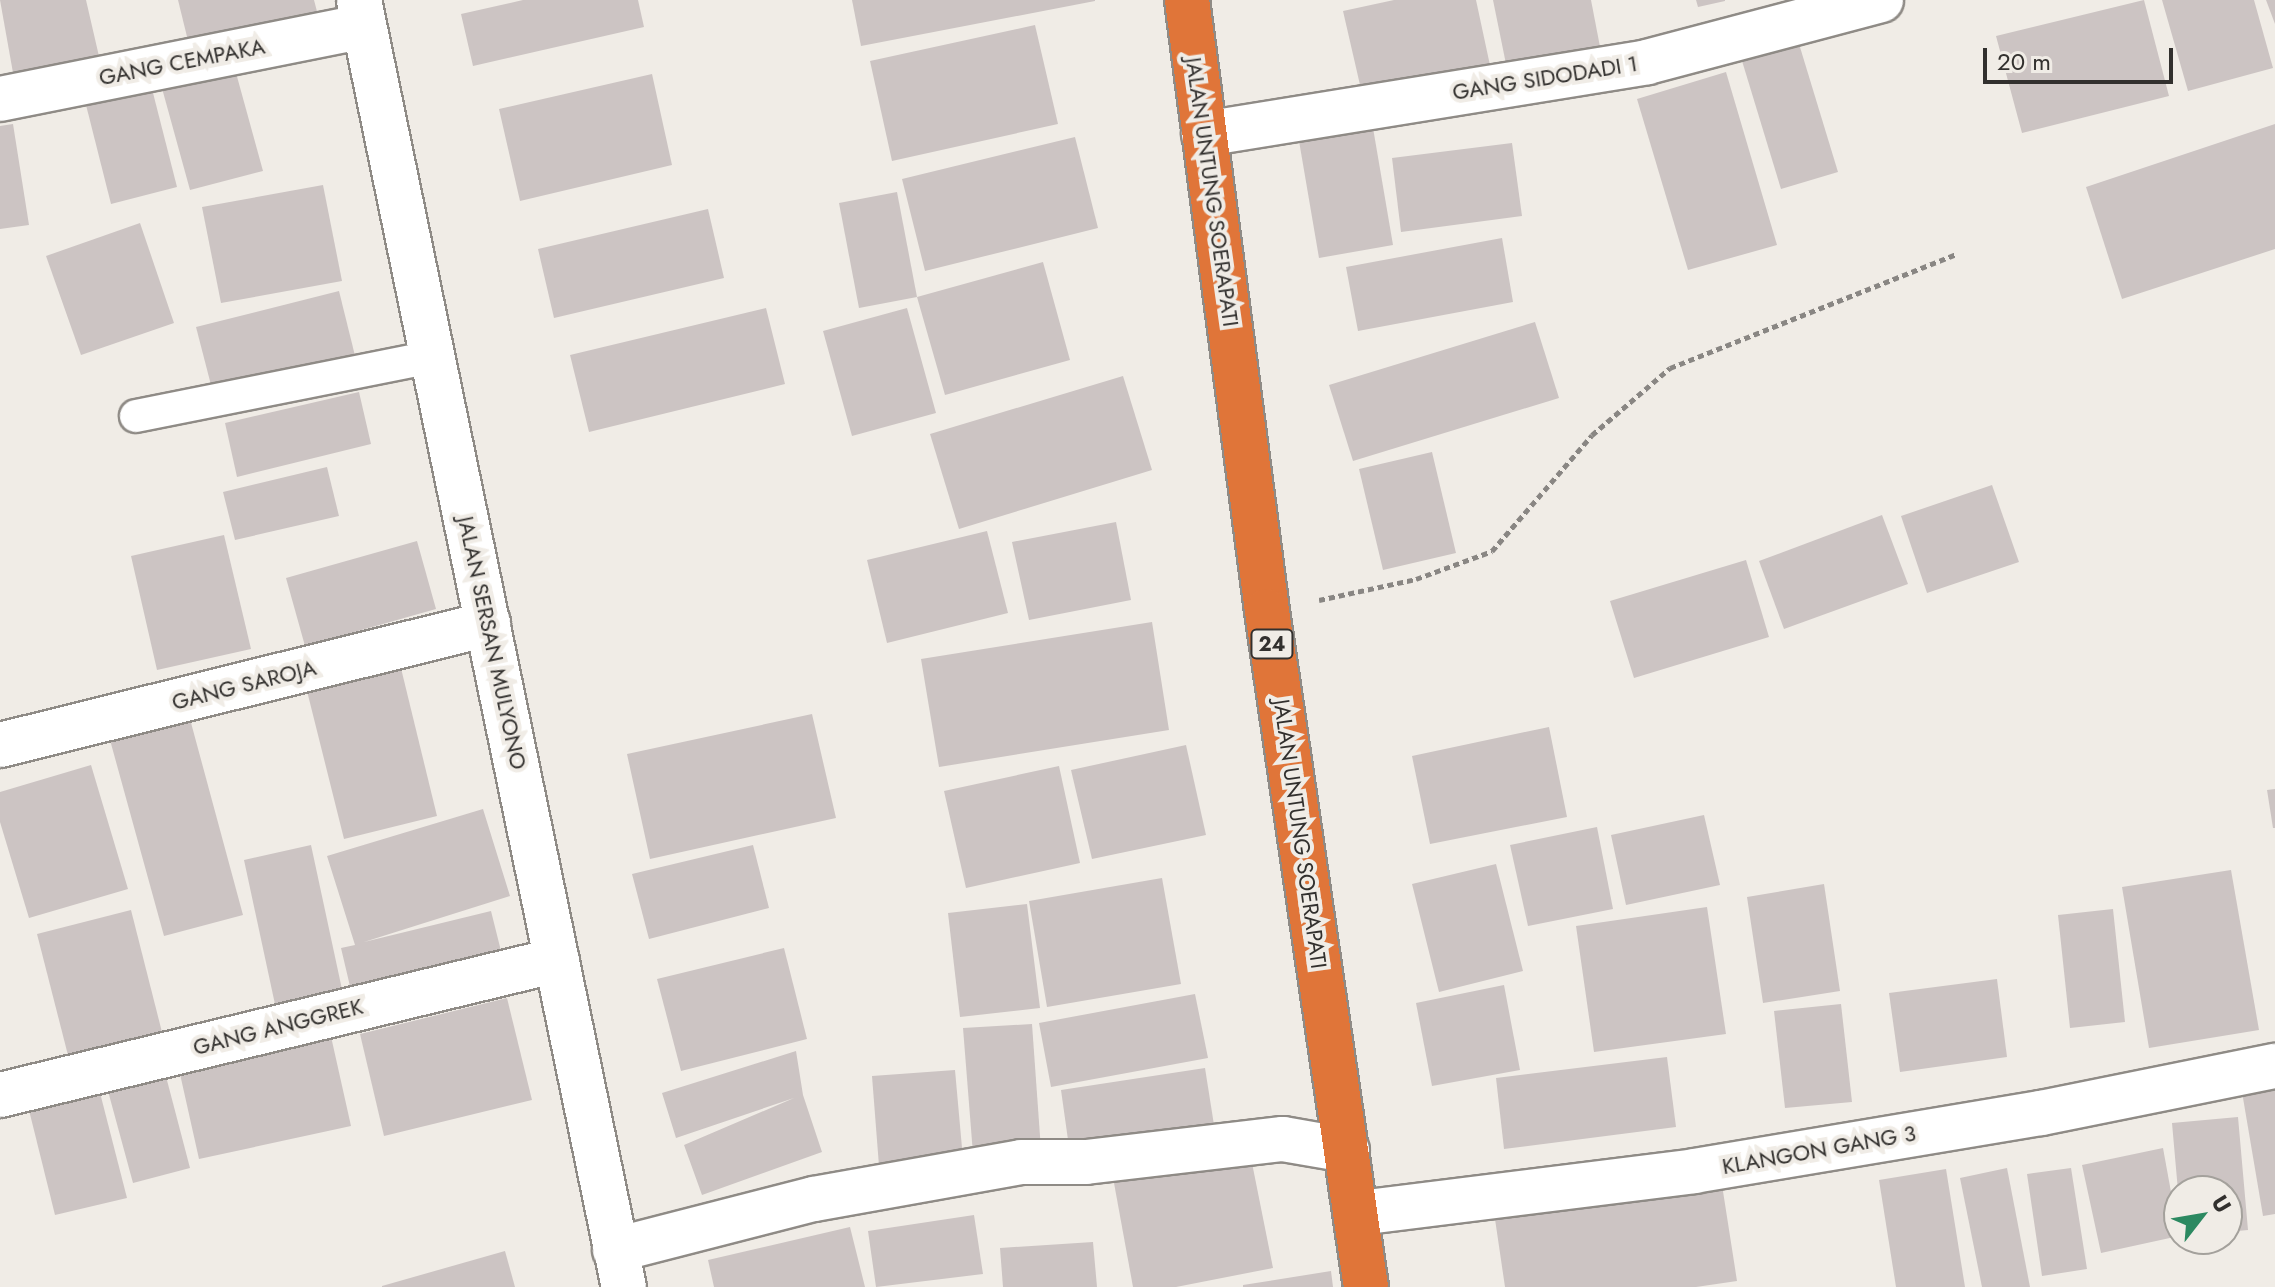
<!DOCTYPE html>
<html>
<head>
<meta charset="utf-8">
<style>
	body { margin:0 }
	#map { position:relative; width:2275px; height:1287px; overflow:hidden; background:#f0ece6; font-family:Jost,sans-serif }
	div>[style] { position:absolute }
	.building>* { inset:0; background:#ccc4c3 }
	.path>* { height:5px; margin-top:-2.5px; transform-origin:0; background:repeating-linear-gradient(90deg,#898683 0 6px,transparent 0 10px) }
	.roads { filter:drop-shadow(2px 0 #8f8b86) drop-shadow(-2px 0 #8f8b86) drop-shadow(0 2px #8f8b86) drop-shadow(0 -2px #8f8b86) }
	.lane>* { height:32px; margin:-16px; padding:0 16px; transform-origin:16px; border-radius:16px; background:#fff }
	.street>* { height:44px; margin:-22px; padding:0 22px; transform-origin:22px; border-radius:22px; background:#fff }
	.highway>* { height:44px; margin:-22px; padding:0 22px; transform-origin:22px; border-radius:22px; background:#e07539 }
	span { translate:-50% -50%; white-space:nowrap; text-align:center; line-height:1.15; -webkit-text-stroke:8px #f0ece6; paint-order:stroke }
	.shield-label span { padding:2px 6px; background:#f0ece6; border:2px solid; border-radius:6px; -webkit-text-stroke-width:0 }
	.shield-label { font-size:20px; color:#32302e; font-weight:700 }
	.street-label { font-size:22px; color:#32302e }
	.north { position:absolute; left:2163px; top:1175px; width:80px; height:80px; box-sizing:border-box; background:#f0ece6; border:2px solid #a4a19c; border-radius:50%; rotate:59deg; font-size:22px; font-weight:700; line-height:32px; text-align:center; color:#32302e }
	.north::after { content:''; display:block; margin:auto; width:28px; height:36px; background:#2c8961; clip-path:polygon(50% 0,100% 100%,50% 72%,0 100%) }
	.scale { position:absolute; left:1983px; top:48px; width:190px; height:36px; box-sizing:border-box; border:4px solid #32302e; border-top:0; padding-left:10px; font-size:24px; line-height:28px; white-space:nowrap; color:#32302e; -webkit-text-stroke:6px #f0ece6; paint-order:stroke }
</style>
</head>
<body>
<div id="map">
	<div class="building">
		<div style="clip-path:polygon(0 0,86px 0,101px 65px,15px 84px)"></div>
		<div style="clip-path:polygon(178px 0,314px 0,320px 23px,191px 53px)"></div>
		<div style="clip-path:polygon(523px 0,638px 0,644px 27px,473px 66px,461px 14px)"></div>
		<div style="clip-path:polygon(852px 0,1095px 0,1095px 1px,861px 46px)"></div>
		<div style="clip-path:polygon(1394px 0,1476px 0,1491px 70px,1363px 98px,1343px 11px)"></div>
		<div style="clip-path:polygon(1493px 0,1591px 0,1601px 52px,1507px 69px)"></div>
		<div style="clip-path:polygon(1696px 0,1725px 0,1725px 1px,1698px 7px)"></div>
		<div style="clip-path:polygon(2144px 0,2169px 96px,2022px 133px,1996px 36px)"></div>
		<div style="clip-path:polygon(2162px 0,2254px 0,2273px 68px,2188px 91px)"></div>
		<div style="clip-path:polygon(2266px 0,2275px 0,2275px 24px)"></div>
		<div style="clip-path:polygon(1035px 25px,1058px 124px,892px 161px,870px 61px)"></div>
		<div style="clip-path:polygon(1796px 34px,1838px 172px,1781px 189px,1739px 51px)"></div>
		<div style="clip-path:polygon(233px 62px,263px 171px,190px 190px,160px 81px)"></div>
		<div style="clip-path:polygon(1726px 72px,1777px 245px,1688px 270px,1637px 99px)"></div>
		<div style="clip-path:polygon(652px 74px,672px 165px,520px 201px,499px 109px)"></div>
		<div style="clip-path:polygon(151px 85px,177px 187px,111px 204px,85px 101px)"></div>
		<div style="clip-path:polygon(1372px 122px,1393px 245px,1319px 258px,1298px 135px)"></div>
		<div style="clip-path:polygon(13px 124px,29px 225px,0 229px,0 126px)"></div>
		<div style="clip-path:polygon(2275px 124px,2275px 249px,2122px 299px,2086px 187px)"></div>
		<div style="clip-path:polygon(1075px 137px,1098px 228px,925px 271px,902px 179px)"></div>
		<div style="clip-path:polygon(1512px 143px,1522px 216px,1401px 232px,1392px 158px)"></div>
		<div style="clip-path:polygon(323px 185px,342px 281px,221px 303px,202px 207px)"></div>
		<div style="clip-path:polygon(897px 192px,917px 297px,859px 308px,839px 203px)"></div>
		<div style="clip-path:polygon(708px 209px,724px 278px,554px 318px,538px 249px)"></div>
		<div style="clip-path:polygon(140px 223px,174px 323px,81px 355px,46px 256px)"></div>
		<div style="clip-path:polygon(1502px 238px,1513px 302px,1358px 331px,1346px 267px)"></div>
		<div style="clip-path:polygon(1043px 262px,1070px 360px,945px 395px,917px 297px)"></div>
		<div style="clip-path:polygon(339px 291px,361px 380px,219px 416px,196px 327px)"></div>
		<div style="clip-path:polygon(766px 308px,785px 384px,589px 432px,570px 355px)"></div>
		<div style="clip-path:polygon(907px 308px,936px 413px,852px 436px,823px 331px)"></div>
		<div style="clip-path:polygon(1535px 322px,1559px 398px,1353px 461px,1329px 385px)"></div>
		<div style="clip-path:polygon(1123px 376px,1152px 470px,959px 529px,930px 434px)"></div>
		<div style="clip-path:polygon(359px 392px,371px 444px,237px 477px,225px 423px)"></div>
		<div style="clip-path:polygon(1432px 452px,1456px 553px,1383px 570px,1359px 469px)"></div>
		<div style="clip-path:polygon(327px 467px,339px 516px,235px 540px,223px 492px)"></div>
		<div style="clip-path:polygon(1992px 485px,2019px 562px,1927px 593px,1901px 516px)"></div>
		<div style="clip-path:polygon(1882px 515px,1908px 584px,1784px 629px,1759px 561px)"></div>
		<div style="clip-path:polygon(1116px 522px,1131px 600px,1029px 620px,1012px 542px)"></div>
		<div style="clip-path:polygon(987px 531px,1008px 613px,887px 643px,867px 560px)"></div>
		<div style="clip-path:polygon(224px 535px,251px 649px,157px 670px,131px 556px)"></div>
		<div style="clip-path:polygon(417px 541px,436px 609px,305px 646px,286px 578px)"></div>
		<div style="clip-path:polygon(1746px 560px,1769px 637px,1634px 678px,1610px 601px)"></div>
		<div style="clip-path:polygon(1152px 622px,1169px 730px,939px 767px,921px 659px)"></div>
		<div style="clip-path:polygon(399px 660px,437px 816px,344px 839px,305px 683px)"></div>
		<div style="clip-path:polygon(812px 714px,836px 818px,650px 859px,627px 754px)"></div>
		<div style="clip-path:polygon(190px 719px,243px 915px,164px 936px,110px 740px)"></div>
		<div style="clip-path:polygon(1549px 727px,1567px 817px,1430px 844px,1412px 756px)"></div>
		<div style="clip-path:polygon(1186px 745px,1206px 835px,1092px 859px,1071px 770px)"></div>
		<div style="clip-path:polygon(91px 765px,128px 889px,29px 918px,0 822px,0 792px)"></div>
		<div style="clip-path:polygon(1059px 766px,1080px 863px,966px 888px,944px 791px)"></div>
		<div style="clip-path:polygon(2275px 789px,2275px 828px,2273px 828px,2267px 790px)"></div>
		<div style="clip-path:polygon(483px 809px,510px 896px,364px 942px,491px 911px,504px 963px,353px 999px,341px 948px,355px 945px,327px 856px)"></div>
		<div style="clip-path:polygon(1704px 815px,1720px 885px,1626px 905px,1611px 835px)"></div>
		<div style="clip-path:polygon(1597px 827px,1613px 909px,1528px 926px,1510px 845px)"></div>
		<div style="clip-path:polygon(311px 845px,343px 994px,276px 1009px,244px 860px)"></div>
		<div style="clip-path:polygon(753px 845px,769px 908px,649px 939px,632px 874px)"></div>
		<div style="clip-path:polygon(1496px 864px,1523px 971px,1439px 992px,1412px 884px)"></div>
		<div style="clip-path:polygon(2231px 870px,2259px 1030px,2149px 1048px,2122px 887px)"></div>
		<div style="clip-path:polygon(1162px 878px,1181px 984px,1047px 1007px,1029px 901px)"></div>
		<div style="clip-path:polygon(1824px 884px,1840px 991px,1763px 1003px,1747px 897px)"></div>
		<div style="clip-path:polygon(1027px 904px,1040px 1008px,960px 1017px,948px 913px)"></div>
		<div style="clip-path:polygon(1707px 907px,1726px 1034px,1594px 1052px,1576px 926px)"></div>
		<div style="clip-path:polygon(2113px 909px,2125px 1022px,2070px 1028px,2058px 915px)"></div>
		<div style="clip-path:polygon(131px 910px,165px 1044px,71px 1067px,37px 934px)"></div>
		<div style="clip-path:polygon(784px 948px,807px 1039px,681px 1071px,657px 979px)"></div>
		<div style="clip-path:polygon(1997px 979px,2007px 1057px,1900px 1072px,1889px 993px)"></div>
		<div style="clip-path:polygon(1504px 985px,1520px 1070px,1432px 1086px,1416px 1003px)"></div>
		<div style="clip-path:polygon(1195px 994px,1208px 1058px,1051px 1087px,1039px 1023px)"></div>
		<div style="clip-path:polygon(507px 998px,532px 1100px,384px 1136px,360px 1034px)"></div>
		<div style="clip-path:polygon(1841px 1004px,1852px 1102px,1785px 1108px,1774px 1011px)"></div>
		<div style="clip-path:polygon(1032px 1024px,1041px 1150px,973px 1154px,963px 1028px)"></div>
		<div style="clip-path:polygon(330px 1032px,351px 1126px,199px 1159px,178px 1065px)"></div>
		<div style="clip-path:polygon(796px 1051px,803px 1095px,822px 1152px,702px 1195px,684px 1145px,794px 1098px,676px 1138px,662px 1093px)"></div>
		<div style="clip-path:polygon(1667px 1057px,1676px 1127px,1504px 1149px,1496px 1078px)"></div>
		<div style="clip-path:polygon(163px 1065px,190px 1168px,133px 1183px,105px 1080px)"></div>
		<div style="clip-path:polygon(1205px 1068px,1214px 1125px,1069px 1147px,1061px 1090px)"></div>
		<div style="clip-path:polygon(955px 1070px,963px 1159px,879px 1166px,872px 1076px)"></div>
		<div style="clip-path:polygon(97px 1081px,127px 1198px,55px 1215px,26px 1098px)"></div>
		<div style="clip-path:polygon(2275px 1087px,2275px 1214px,2263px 1216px,2242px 1092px)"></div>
		<div style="clip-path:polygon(2238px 1117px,2248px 1230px,2227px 1232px,2227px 1191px,2178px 1191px,2172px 1123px)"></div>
		<div style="clip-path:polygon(2163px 1148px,2179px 1236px,2101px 1253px,2082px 1165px)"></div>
		<div style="clip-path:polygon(1251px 1158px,1273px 1268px,1176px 1287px,1133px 1287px,1114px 1183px)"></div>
		<div style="clip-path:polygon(2007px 1168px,2030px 1287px,1982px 1287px,1960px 1178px)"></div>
		<div style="clip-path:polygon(2071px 1168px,2087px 1269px,2042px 1276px,2027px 1174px)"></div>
		<div style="clip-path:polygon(1946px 1169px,1965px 1287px,1896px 1287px,1879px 1180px)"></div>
		<div style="clip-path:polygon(1722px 1185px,1737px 1281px,1696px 1287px,1505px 1287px,1495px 1219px)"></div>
		<div style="clip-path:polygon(974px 1215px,983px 1274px,876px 1287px,868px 1231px)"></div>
		<div style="clip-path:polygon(850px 1227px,865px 1287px,714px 1287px,708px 1260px)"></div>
		<div style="clip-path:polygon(1093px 1242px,1097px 1287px,1003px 1287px,1000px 1248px)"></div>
		<div style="clip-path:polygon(505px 1251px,515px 1287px,382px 1287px,382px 1286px)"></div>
		<div style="clip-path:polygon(1331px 1271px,1333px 1287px,1243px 1287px,1243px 1285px)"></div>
	</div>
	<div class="path">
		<div style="left:1319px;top:600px;width:99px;rotate:-12.2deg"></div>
		<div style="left:1416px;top:579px;width:81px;rotate:-20.2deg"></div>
		<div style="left:1492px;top:551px;width:153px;rotate:-49.2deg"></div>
		<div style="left:1592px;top:435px;width:103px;rotate:-40.7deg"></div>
		<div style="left:1670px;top:368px;width:308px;rotate:-21.7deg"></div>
	</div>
	<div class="roads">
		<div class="lane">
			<div style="left:136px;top:416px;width:302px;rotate:-11.3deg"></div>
		</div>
		<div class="street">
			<div style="left:359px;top:0;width:1314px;rotate:78.37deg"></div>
			<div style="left:0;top:99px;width:371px;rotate:-11.3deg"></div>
			<div style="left:1204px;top:134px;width:449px;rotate:-9.2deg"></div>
			<div style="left:1647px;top:62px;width:242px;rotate:-14.8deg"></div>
			<div style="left:0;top:745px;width:503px;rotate:-13.93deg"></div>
			<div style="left:0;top:1095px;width:573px;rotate:-13.62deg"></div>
			<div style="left:1359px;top:1213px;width:338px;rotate:-7.1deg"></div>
			<div style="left:1694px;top:1171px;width:352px;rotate:-9.5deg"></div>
			<div style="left:2041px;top:1113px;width:239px;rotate:-11.4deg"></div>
			<div style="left:615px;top:1250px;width:205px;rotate:-14.4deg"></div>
			<div style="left:814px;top:1199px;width:210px;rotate:-10.1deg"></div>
			<div style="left:1021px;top:1162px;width:65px"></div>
			<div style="left:1086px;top:1162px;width:198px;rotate:-6.7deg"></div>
			<div style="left:1283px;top:1139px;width:65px;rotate:9.8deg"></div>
		</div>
		<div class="highway">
			<div style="left:1187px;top:0;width:616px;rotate:82.54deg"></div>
			<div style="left:1267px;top:611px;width:683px;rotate:81.67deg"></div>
		</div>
	</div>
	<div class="shield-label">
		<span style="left:1272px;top:644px">24</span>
	</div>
	<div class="street-label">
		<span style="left:182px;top:62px;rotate:-11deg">GANG CEMPAKA</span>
		<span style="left:1545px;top:78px;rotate:-9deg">GANG SIDODADI 1</span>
		<span style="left:1212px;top:192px;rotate:82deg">JALAN UNTUNG SOERAPATI</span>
		<span style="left:492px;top:643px;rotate:78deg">JALAN SERSAN MULYONO</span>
		<span style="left:244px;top:685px;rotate:-14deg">GANG SAROJA</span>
		<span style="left:1300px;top:834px;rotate:82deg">JALAN UNTUNG SOERAPATI</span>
		<span style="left:278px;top:1027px;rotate:-14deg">GANG ANGGREK</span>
		<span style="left:1819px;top:1150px;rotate:-10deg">KLANGON GANG 3</span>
	</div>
	<div class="north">U</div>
	<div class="scale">20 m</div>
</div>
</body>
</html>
